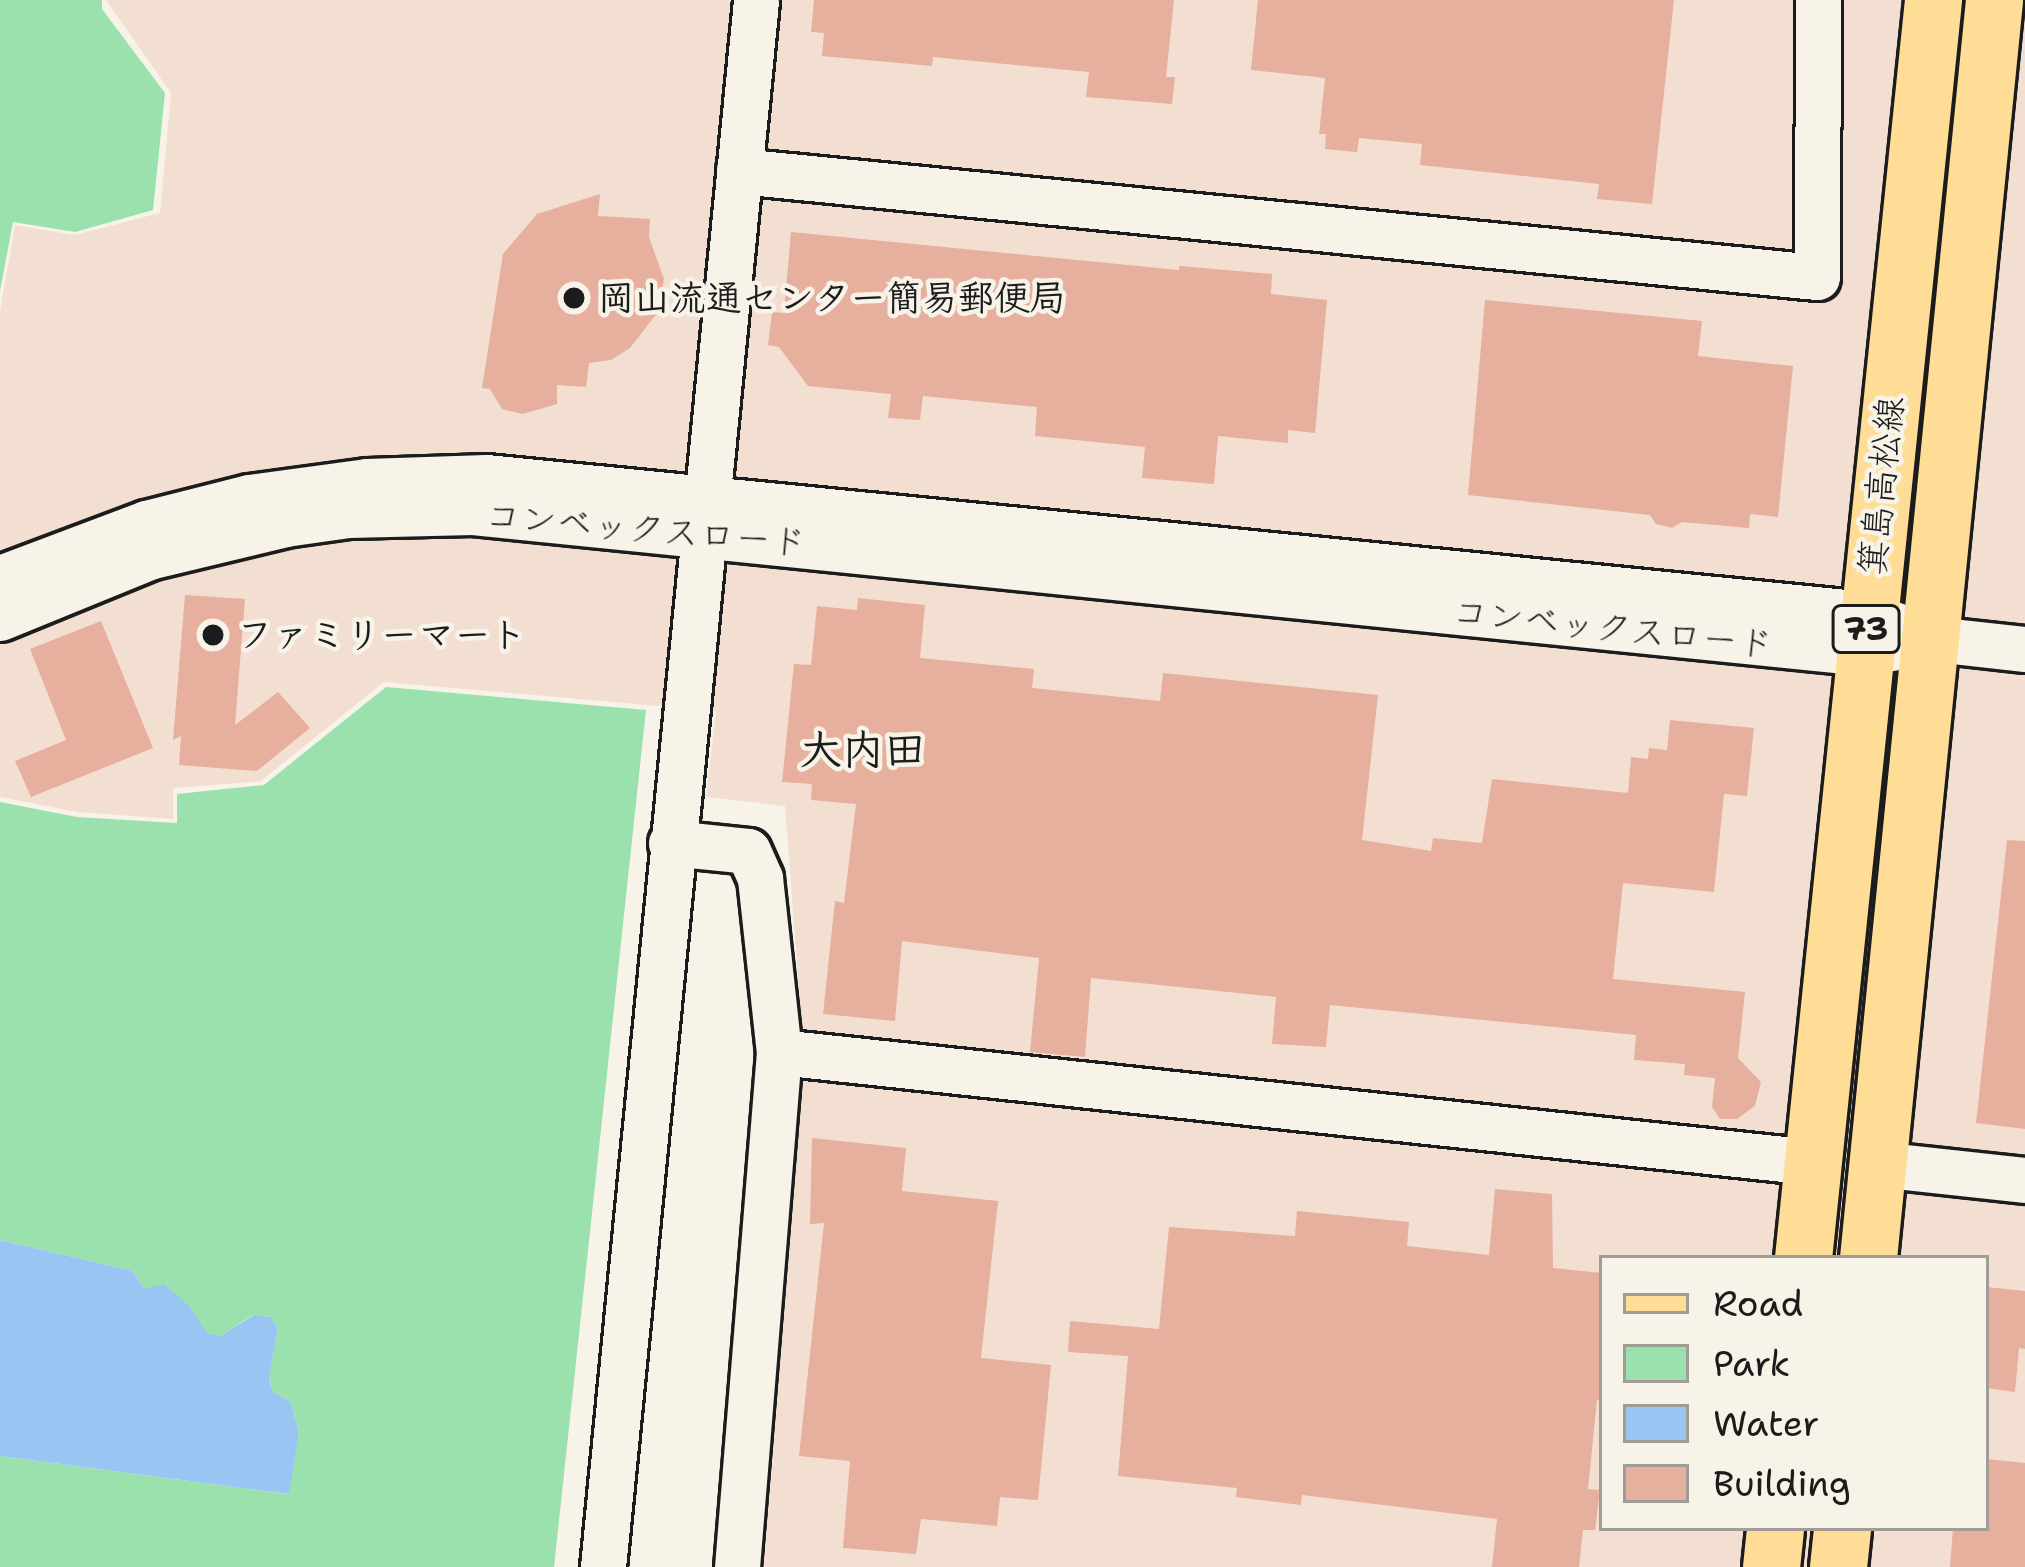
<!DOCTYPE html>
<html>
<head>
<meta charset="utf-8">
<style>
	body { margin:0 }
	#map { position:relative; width:2025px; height:1567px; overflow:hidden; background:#f7f3e8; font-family:"Shantell Sans","Klee One",sans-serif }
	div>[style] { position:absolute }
	.built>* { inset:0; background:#f2dfd2 }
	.green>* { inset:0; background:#9ae1ae }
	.water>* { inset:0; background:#99c5f3 }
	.building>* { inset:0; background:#e7af9d }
	.roads { filter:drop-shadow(3px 0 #1c1c1c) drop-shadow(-3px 0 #1c1c1c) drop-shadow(0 3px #1c1c1c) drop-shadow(0 -3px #1c1c1c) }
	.tertiary>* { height:45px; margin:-22.5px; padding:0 22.5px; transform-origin:22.5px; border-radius:22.5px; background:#f7f3e8 }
	.primary>* { height:57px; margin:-28.5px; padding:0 28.5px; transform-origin:28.5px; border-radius:28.5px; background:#ffdd96 }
	.dots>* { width:33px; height:33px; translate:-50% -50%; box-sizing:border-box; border:6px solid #f7f3e8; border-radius:50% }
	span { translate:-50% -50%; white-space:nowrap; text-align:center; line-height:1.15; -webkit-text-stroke:9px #f7f3e8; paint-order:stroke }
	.shield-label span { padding:3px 9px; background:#f7f3e8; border:3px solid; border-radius:9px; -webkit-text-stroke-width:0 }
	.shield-label { font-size:33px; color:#1c1c1c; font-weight:700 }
	.poi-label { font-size:36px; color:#1c1c1c; font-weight:700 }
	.left { translate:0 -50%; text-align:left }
	.street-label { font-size:36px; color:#1c1c1c }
	.quarter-label { font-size:42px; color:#1c1c1c; font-weight:700 }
	.legend { position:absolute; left:1599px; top:1255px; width:390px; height:276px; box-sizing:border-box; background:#f7f3e8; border:3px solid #9f9d96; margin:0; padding:15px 21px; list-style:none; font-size:36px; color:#1c1c1c }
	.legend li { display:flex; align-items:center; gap:24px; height:60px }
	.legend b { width:60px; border:3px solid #9f9d96 }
</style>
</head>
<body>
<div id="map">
	<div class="built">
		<div style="clip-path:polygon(evenodd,106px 0,2025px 0,2025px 1567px,764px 1567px,801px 1108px,801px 1015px,785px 806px,706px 797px,716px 711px,384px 682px,261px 781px,173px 788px,173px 819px,78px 812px,0 797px,0 311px,15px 225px,75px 235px,160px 213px,171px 93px,106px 0,1602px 1258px,1986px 1258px,1986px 1528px,1602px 1528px,1602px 1258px)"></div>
	</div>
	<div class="green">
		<div style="clip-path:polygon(0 0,102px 0,102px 9px,165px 93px,153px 210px,75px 232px,13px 222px,0 291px)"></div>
		<div style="clip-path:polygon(386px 687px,646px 710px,554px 1567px,0 1567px,0 1456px,288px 1494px,299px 1432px,290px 1401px,273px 1392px,269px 1377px,278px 1328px,271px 1317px,253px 1315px,220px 1336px,206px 1333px,189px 1306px,145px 1289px,133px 1271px,0 1240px,0 802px,77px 817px,177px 823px,177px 794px,264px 785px)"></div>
	</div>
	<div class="water">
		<div style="clip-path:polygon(0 1240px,133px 1271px,145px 1289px,164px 1284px,189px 1306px,207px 1333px,220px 1336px,254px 1315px,271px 1317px,278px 1328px,269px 1378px,273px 1392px,290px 1401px,299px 1432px,289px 1494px,0 1456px)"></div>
	</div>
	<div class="building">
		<div style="clip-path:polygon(814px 0,1174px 0,1166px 77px,1175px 77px,1172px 104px,1086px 97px,1089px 72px,933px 57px,932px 66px,822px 56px,824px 33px,811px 32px)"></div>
		<div style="clip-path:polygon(1258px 0,1674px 0,1652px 204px,1597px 199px,1599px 184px,1420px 165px,1422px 144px,1359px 138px,1357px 152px,1325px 149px,1326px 134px,1319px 134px,1325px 78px,1251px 70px)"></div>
		<div style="clip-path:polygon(600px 194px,598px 216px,650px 219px,649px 237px,664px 279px,658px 312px,630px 348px,611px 360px,589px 363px,586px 387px,557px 385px,557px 404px,523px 414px,502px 409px,490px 389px,482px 388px,503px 254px,537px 214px)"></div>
		<div style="clip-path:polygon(791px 232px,1179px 270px,1179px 266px,1272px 274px,1271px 294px,1327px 300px,1315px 433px,1288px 430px,1288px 443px,1218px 436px,1214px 484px,1142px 478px,1145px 447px,1035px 436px,1037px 407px,923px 396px,920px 420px,888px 418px,891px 394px,808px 386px,779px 347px,768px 345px,772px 312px,784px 313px)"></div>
		<div style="clip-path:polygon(1485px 300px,1702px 321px,1698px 356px,1793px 366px,1778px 517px,1750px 514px,1749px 528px,1682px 522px,1672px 528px,1656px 524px,1650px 515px,1468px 495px)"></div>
		<div style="clip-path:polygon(185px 595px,245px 599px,235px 725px,278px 692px,310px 728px,257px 771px,179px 765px,181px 736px,173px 740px)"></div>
		<div style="clip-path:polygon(858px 598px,925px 605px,920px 658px,1034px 669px,1032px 688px,1160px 701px,1163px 673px,1378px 695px,1362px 840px,1431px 851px,1433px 838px,1482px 843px,1492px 779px,1628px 793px,1631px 757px,1648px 759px,1649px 748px,1667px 750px,1670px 720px,1754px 728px,1747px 796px,1724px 794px,1714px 892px,1623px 883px,1613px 979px,1745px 992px,1738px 1058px,1761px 1082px,1755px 1106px,1737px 1119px,1720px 1119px,1712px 1107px,1715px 1078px,1684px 1075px,1685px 1064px,1634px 1060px,1636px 1035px,1330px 1005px,1326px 1047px,1272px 1044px,1276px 997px,1091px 978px,1085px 1057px,1030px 1052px,1039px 958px,902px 941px,895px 1021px,823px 1014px,835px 901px,844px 903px,856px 804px,811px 800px,812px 784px,782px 782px,794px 664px,811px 665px,817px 606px,857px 610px)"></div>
		<div style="clip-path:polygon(101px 621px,153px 748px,31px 797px,15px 761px,66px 740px,30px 649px)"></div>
		<div style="clip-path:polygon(2007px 840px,2025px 841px,2025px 1129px,1976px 1123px)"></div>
		<div style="clip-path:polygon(812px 1138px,906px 1148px,902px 1191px,998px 1201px,981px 1358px,1051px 1365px,1038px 1500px,1000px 1497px,997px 1526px,921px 1519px,916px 1554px,843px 1548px,850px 1461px,799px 1456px,824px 1223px,810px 1224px)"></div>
		<div style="clip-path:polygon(1495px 1189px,1552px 1194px,1553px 1268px,1602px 1273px,1602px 1401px,1597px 1400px,1588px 1489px,1600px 1490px,1595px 1530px,1583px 1530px,1579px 1567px,1492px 1567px,1497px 1519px,1302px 1495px,1301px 1505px,1236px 1497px,1237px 1488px,1118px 1476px,1128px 1356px,1068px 1352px,1070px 1321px,1159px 1329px,1169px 1227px,1295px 1236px,1297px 1211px,1409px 1222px,1407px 1246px,1489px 1255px)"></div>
		<div style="clip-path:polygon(1986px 1287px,2025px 1291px,2025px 1349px,2019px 1348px,2015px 1392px,1986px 1388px)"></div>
		<div style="clip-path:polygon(1986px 1459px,2025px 1463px,2025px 1567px,1950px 1567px,1953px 1528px,1986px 1528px)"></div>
	</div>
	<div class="roads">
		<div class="tertiary">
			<div style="left:739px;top:171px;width:1083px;rotate:5.62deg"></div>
			<div style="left:1817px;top:277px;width:277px;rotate:-89.8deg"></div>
			<div style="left:0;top:578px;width:156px;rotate:-20.6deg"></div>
			<div style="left:146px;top:523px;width:106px;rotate:-14.2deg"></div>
			<div style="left:249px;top:497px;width:119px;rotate:-7.7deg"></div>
			<div style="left:367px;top:481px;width:119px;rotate:-1.9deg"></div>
			<div style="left:486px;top:477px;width:1388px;rotate:5.67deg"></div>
			<div style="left:1867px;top:614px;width:72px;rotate:20.5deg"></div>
			<div style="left:1934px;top:639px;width:92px;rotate:6.3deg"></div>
			<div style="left:0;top:618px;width:164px;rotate:-22.2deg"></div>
			<div style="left:152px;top:556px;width:137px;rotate:-13.5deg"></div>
			<div style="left:285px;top:524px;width:64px;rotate:-8.1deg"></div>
			<div style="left:348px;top:515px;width:125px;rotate:-1.4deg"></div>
			<div style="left:473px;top:512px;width:1397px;rotate:5.79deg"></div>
			<div style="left:1863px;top:653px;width:34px;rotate:-10deg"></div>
			<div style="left:671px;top:843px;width:77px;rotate:5.9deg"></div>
			<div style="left:748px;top:851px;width:30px;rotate:66deg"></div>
			<div style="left:760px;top:878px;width:175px;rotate:83.8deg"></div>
			<div style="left:779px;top:1052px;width:517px;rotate:94.66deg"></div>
			<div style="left:779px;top:1052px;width:1039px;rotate:6.08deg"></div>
			<div style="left:1878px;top:1164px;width:148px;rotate:6.2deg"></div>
			<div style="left:603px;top:1567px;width:1574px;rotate:-84.42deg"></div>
		</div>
		<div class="primary">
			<div style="left:1803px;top:1258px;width:1265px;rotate:-84.1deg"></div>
			<div style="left:1868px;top:1258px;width:1264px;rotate:-84.28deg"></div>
			<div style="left:1771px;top:1567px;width:39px;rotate:-84deg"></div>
			<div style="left:1838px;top:1567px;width:39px;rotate:-84deg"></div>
		</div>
	</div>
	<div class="dots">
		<div style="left:574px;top:298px;background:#1c1c1c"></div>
		<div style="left:213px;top:635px;background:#1c1c1c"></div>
	</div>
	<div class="shield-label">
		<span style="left:1866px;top:629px">73</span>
	</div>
	<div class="poi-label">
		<span class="left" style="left:598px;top:298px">岡山流通センター簡易郵便局</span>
		<span class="left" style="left:237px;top:635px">ファミリーマート</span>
	</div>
	<div class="street-label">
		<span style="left:1881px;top:486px;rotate:-84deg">箕島高松線</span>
		<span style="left:646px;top:529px;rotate:5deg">コンベックスロード</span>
		<span style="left:1613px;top:628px;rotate:6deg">コンベックスロード</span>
	</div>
	<div class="quarter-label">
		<span style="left:863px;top:749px">大内田</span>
	</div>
	<ul class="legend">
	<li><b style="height:15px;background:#ffdd96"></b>Road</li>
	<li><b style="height:33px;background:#9ae1ae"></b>Park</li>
	<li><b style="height:33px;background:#99c5f3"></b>Water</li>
	<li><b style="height:33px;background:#e7af9d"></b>Building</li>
	</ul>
</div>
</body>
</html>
